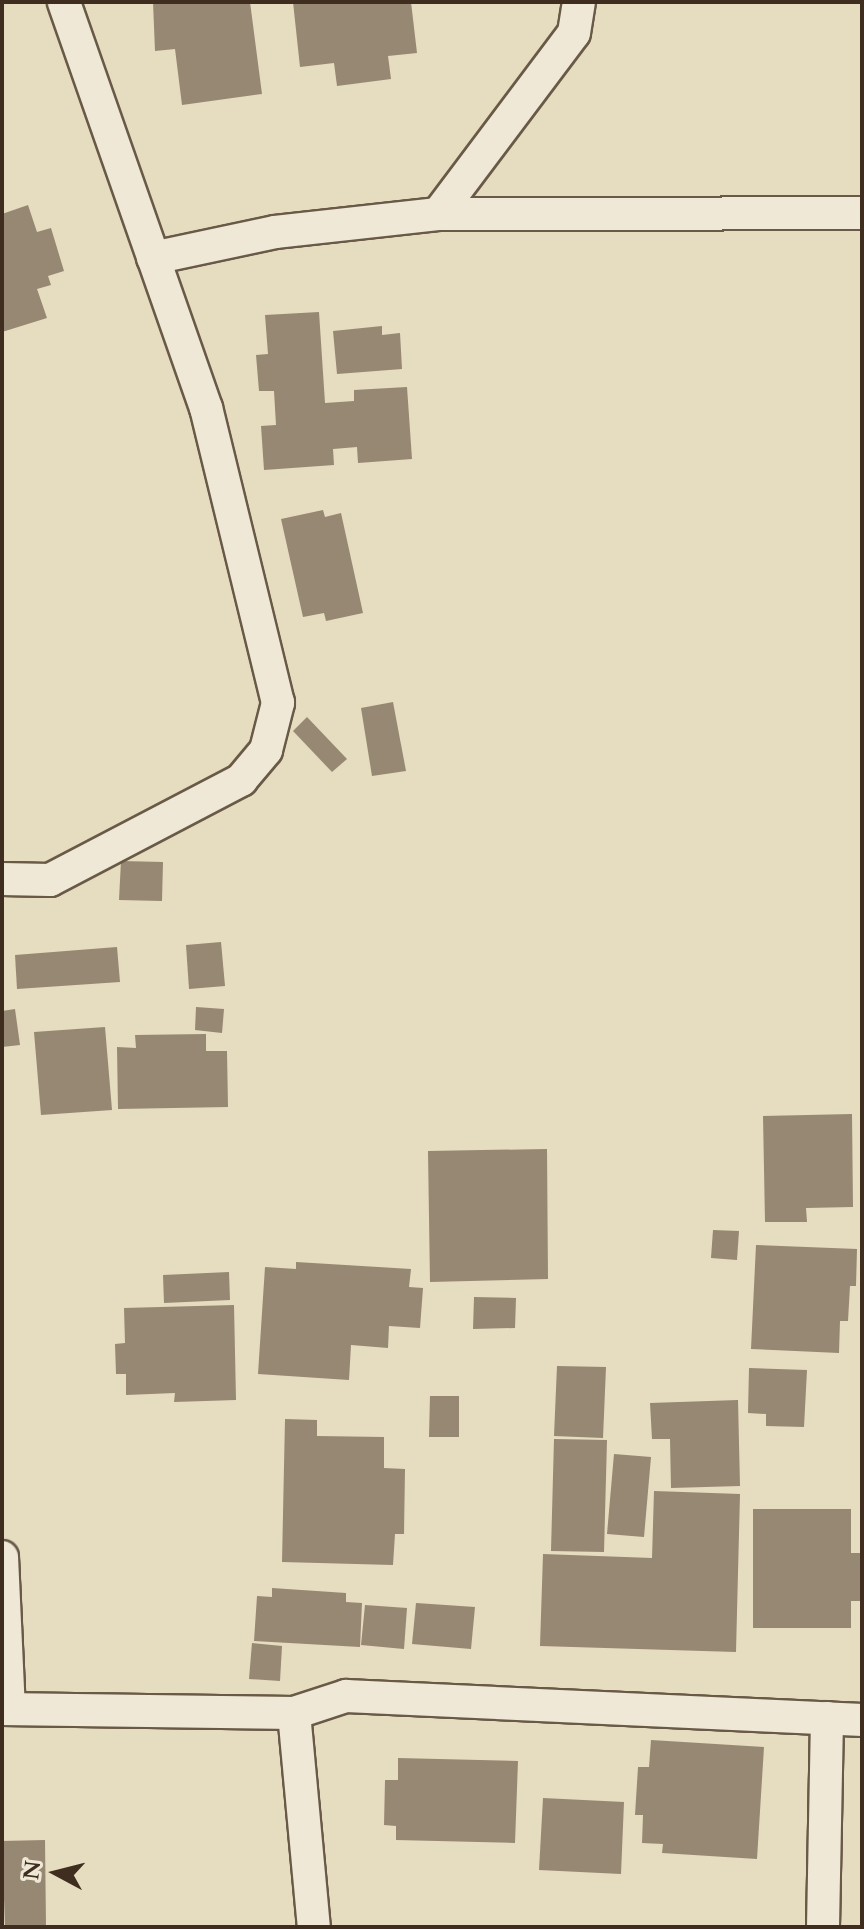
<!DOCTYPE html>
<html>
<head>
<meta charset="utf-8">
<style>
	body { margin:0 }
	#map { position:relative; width:864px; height:1929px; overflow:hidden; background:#e6dcc0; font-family:Cardo,serif }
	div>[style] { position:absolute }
	.building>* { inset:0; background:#968873 }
	.roads { filter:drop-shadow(2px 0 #695a47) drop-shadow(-2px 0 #695a47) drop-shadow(0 2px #695a47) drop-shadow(0 -2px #695a47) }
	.minor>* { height:32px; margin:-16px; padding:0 16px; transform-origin:16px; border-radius:16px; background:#efe8d6 }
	span { translate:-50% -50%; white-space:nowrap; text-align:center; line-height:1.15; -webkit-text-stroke:6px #efe8d6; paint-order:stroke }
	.frame { position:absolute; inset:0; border:4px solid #3f2e1f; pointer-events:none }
	.north { position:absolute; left:16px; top:1833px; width:80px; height:80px; -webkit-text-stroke:6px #efe8d6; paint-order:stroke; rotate:277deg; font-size:22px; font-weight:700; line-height:32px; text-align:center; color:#3f2e1f }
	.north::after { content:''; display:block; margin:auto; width:28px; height:36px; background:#3f2e1f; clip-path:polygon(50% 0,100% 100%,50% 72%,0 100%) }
</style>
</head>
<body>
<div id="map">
	<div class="building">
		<div style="clip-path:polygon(153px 2px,250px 2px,262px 94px,182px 105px,175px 49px,155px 51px)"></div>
		<div style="clip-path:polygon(293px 2px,411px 2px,417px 53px,388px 56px,391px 79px,337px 86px,334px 63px,300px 67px)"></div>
		<div style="clip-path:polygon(28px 205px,37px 232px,51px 228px,64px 271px,48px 276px,51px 285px,37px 289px,47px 318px,2px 332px,2px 214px)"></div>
		<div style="clip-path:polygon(319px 312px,325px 403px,354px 401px,354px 390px,407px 387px,412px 459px,358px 463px,357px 447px,333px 449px,334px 465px,264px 470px,261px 426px,276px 425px,274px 391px,259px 391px,256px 355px,268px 354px,265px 315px)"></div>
		<div style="clip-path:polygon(382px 326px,382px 335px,400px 333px,402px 369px,337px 374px,333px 331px)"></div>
		<div style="clip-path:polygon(323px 510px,325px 517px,341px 513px,363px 613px,326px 621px,324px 613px,303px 617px,281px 519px)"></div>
		<div style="clip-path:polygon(393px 702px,406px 771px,372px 776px,361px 708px)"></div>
		<div style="clip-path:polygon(307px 717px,347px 759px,332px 772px,293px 731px)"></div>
		<div style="clip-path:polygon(121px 861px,163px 862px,162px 901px,119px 900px)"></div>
		<div style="clip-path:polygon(221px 942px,225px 986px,189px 989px,186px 945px)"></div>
		<div style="clip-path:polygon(117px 947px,120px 982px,17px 989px,15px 955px)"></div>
		<div style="clip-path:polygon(196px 1007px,224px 1009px,222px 1033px,195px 1030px)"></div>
		<div style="clip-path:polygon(15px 1009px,20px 1045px,2px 1047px,2px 1011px)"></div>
		<div style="clip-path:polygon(105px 1027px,112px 1110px,41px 1115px,34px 1032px)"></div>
		<div style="clip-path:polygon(206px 1034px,206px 1051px,227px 1051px,228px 1107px,118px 1109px,117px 1047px,136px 1048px,135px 1035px)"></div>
		<div style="clip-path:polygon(852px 1114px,853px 1207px,806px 1208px,807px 1222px,765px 1222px,763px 1116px)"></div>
		<div style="clip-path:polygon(547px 1149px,548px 1279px,430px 1282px,428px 1151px)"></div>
		<div style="clip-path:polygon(713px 1230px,739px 1231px,737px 1260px,711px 1258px)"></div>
		<div style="clip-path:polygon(756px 1245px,857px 1249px,856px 1286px,850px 1286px,848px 1321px,840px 1321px,839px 1353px,751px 1349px)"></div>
		<div style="clip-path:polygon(296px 1262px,411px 1269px,409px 1287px,423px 1288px,420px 1328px,389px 1326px,388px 1348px,351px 1345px,349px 1380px,258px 1374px,265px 1267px,296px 1269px)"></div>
		<div style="clip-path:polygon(229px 1272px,230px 1300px,164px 1303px,163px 1275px)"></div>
		<div style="clip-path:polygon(474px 1297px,516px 1298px,515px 1328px,473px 1329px)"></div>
		<div style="clip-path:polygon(234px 1305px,236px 1400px,174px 1402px,175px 1393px,126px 1395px,126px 1374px,116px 1374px,115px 1344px,125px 1343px,124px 1308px)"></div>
		<div style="clip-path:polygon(557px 1366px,606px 1367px,603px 1438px,554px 1436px)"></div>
		<div style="clip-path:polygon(749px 1368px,807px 1370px,804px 1427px,766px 1426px,766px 1414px,748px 1413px)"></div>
		<div style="clip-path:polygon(430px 1396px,459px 1396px,459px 1437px,429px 1437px)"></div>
		<div style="clip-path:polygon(738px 1400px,740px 1486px,671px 1488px,670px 1439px,652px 1439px,650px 1403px)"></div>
		<div style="clip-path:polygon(285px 1419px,317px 1420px,317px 1436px,384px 1437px,384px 1468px,405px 1469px,404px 1534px,395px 1534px,393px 1565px,282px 1562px)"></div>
		<div style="clip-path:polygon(554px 1439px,607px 1440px,604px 1552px,551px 1551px)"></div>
		<div style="clip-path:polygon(614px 1454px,651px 1457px,644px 1537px,607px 1534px)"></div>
		<div style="clip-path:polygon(654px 1491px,740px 1494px,736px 1652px,540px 1646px,543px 1554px,652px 1558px)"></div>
		<div style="clip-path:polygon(753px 1509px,851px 1509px,851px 1553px,862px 1553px,862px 1601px,851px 1601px,851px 1628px,753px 1628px)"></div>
		<div style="clip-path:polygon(272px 1588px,346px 1593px,346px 1602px,362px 1603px,360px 1647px,254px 1641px,257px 1596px,272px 1597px)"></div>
		<div style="clip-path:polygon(416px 1603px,475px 1607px,471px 1649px,412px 1644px)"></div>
		<div style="clip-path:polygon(365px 1605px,407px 1608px,404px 1649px,361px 1645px)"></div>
		<div style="clip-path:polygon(252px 1643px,282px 1646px,280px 1681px,249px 1679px)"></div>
		<div style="clip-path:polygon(651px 1740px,764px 1747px,757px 1859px,662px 1853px,663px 1844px,642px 1843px,643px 1815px,635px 1815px,638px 1767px,649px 1767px)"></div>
		<div style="clip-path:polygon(398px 1758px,518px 1761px,515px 1843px,396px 1840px,396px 1826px,384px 1825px,385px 1780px,398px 1780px)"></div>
		<div style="clip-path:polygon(543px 1798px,624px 1802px,621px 1874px,539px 1870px)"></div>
		<div style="clip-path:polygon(45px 1840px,46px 1927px,5px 1927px,2px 1841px)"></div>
	</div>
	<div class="roads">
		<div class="minor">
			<div style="left:438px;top:214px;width:226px;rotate:-53.1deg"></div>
			<div style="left:574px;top:33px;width:31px;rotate:-81deg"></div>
			<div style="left:153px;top:258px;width:125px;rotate:-12deg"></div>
			<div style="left:275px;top:232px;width:164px;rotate:-6.3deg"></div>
			<div style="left:438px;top:214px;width:424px;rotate:-0.1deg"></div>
			<div style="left:2px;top:879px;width:48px;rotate:1.2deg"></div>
			<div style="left:50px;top:880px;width:216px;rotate:-27.6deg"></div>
			<div style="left:241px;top:780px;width:39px;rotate:-50deg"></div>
			<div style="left:266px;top:750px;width:49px;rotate:-75.7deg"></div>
			<div style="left:278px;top:703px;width:304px;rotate:-103.7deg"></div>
			<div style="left:206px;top:408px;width:430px;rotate:-109.3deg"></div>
			<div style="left:2px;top:1557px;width:152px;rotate:87.4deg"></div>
			<div style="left:2px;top:1709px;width:292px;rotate:0.8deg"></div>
			<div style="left:294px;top:1713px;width:55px;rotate:-18.1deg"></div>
			<div style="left:346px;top:1696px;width:517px;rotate:2.66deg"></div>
			<div style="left:294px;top:1713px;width:215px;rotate:84.7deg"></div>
			<div style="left:823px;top:1927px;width:209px;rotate:-88.9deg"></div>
		</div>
	</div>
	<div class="frame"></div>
	<div class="north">N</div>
</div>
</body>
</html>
